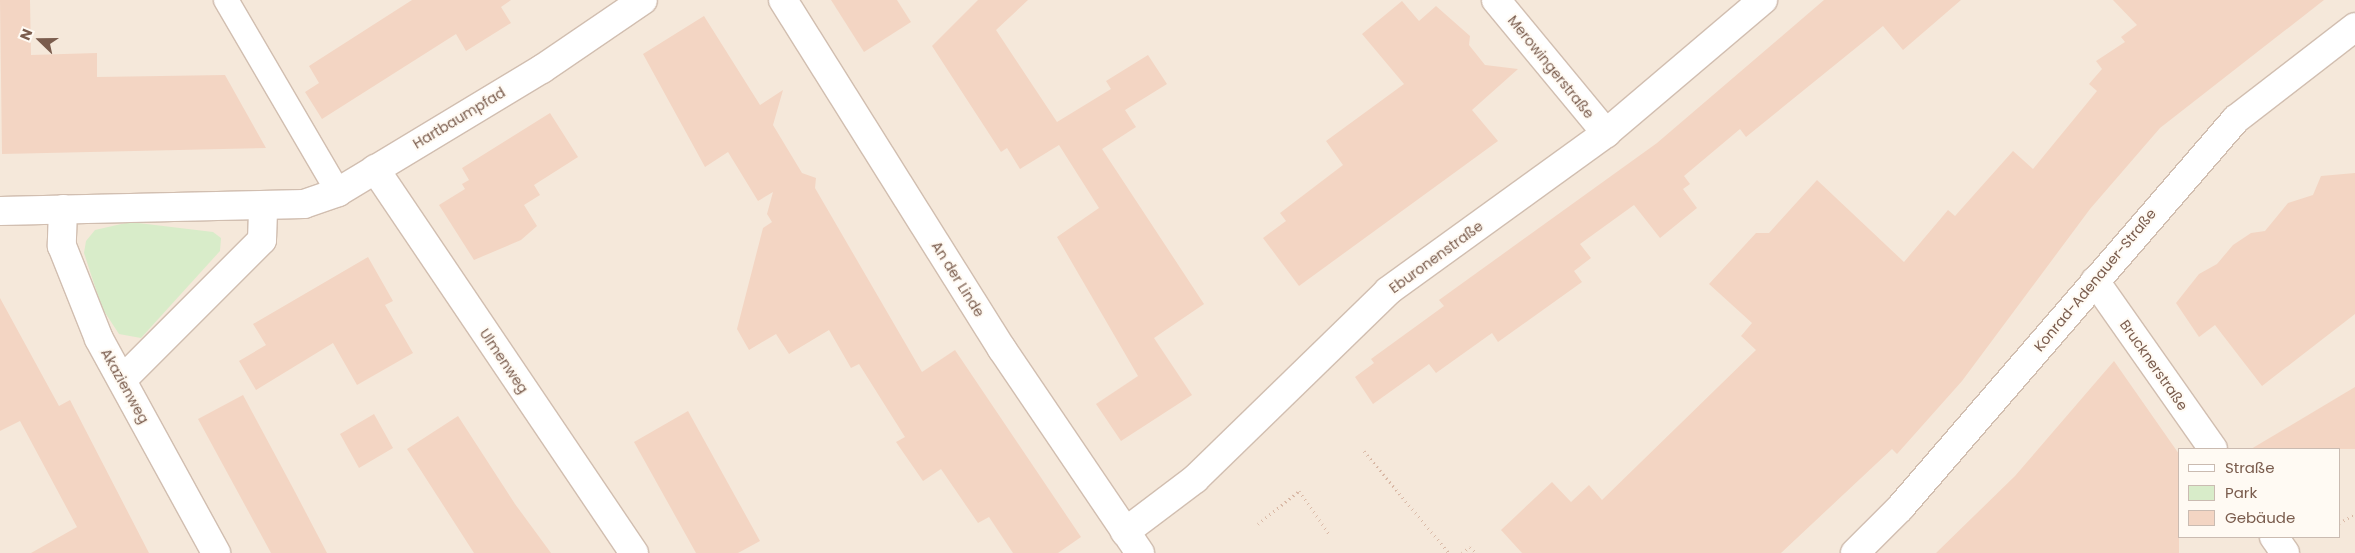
<!DOCTYPE html>
<html>
<head>
<meta charset="utf-8">
<style>
	body { margin:0 }
	#map { position:relative; width:2355px; height:553px; overflow:hidden; background:#fdf6ec; font-family:Poppins,sans-serif }
	div>[style] { position:absolute }
	.residential>* { inset:0; background:#f5e8da }
	.green>* { inset:0; background:#d8ecc9 }
	.building>* { inset:0; background:#f3d5c3 }
	.path>* { height:3px; margin-top:-1.5px; transform-origin:0; background:repeating-linear-gradient(90deg,#d9b8a5 0 1px,transparent 0 5px) }
	.roads { filter:drop-shadow(1px 0 #d1beb0) drop-shadow(-1px 0 #d1beb0) drop-shadow(0 1px #d1beb0) drop-shadow(0 -1px #d1beb0) }
	.service>* { height:24px; margin:-12px; padding:0 12px; transform-origin:12px; border-radius:12px; background:#fff }
	.minor>* { height:28px; margin:-14px; padding:0 14px; transform-origin:14px; border-radius:14px; background:#fff }
	.tertiary>* { height:28px; margin:-14px; padding:0 14px; transform-origin:14px; border-radius:14px; background:#fff }
	span { translate:-50% -50%; white-space:nowrap; text-align:center; line-height:1.15; -webkit-text-stroke:4px #fffaf3; paint-order:stroke }
	.street-label { font-size:14px; color:#7a5c4d }
	.legend { position:absolute; left:2178px; top:448px; width:162px; height:90px; box-sizing:border-box; background:#fffaf3; border:1px solid #cabbb1; margin:0; padding:6px 9px; list-style:none; font-size:15px; color:#7a5c4d }
	.legend li { display:flex; align-items:center; gap:10px; height:25px }
	.legend b { width:25px; border:1px solid #cabbb1 }
	.north { position:absolute; left:15px; top:15px; width:50px; height:50px; -webkit-text-stroke:4px #fffaf3; paint-order:stroke; rotate:292deg; font-size:14px; font-weight:700; line-height:20px; text-align:center; color:#7a5c4d }
	.north::after { content:''; display:block; margin:auto; width:18px; height:22px; background:#7a5c4d; clip-path:polygon(50% 0,100% 100%,50% 72%,0 100%) }
</style>
</head>
<body>
<div id="map">
	<div class="residential">
		<div style="clip-path:polygon(evenodd,0 0,2355px 0,2355px 553px,0 553px,0 0,2179px 449px,2339px 449px,2339px 537px,2179px 537px,2179px 449px)"></div>
	</div>
	<div class="green">
		<div style="clip-path:polygon(130px 222px,213px 232px,221px 238px,220px 251px,141px 338px,119px 334px,102px 308px,84px 253px,86px 241px,95px 230px)"></div>
	</div>
	<div class="building">
		<div style="clip-path:polygon(0 0,30px 0,31px 55px,97px 53px,97px 77px,225px 75px,266px 148px,2px 154px)"></div>
		<div style="clip-path:polygon(412px 0,511px 0,501px 7px,511px 23px,466px 51px,456px 34px,322px 119px,305px 92px,319px 83px,309px 66px)"></div>
		<div style="clip-path:polygon(831px 0,897px 0,911px 22px,864px 52px)"></div>
		<div style="clip-path:polygon(978px 0,1028px 0,996px 30px,1057px 122px,1111px 89px,1106px 81px,1148px 55px,1167px 84px,1125px 110px,1136px 127px,1102px 149px,1204px 304px,1154px 338px,1192px 395px,1121px 441px,1096px 404px,1138px 376px,1057px 237px,1099px 208px,1059px 145px,1020px 169px,1007px 148px,1001px 152px,932px 46px)"></div>
		<div style="clip-path:polygon(1824px 0,1961px 0,1903px 50px,1883px 26px,1746px 137px,1740px 129px,1684px 176px,1690px 184px,1683px 189px,1697px 208px,1660px 238px,1634px 205px,1580px 244px,1591px 258px,1574px 271px,1582px 282px,1498px 342px,1492px 333px,1436px 373px,1429px 364px,1373px 404px,1355px 377px,1374px 363px,1371px 359px,1444px 306px,1439px 300px,1657px 143px)"></div>
		<div style="clip-path:polygon(2113px 0,2324px 0,2160px 128px,2090px 209px,1962px 381px,1897px 454px,1892px 449px,1781px 553px,1522px 553px,1501px 530px,1552px 482px,1571px 502px,1589px 485px,1602px 500px,1756px 350px,1741px 336px,1752px 323px,1709px 284px,1756px 233px,1769px 233px,1817px 180px,1904px 262px,1948px 210px,1955px 216px,2013px 151px,2033px 169px,2097px 91px,2089px 84px,2102px 69px,2096px 61px,2125px 42px,2121px 37px,2137px 25px)"></div>
		<div style="clip-path:polygon(1402px 1px,1419px 21px,1436px 6px,1470px 36px,1469px 45px,1485px 65px,1518px 69px,1472px 110px,1498px 141px,1299px 286px,1263px 238px,1286px 221px,1280px 213px,1343px 165px,1326px 141px,1404px 84px,1362px 34px)"></div>
		<div style="clip-path:polygon(704px 16px,760px 105px,783px 90px,773px 125px,802px 173px,816px 178px,815px 188px,922px 372px,955px 350px,1081px 537px,1058px 553px,1013px 553px,989px 517px,978px 523px,941px 469px,923px 481px,896px 442px,905px 437px,859px 364px,851px 368px,829px 330px,789px 354px,776px 334px,749px 350px,737px 329px,763px 228px,772px 222px,767px 214px,773px 192px,758px 201px,728px 152px,705px 167px,643px 54px)"></div>
		<div style="clip-path:polygon(550px 113px,578px 157px,534px 185px,540px 195px,524px 205px,537px 226px,521px 240px,474px 260px,439px 205px,465px 189px,462px 184px,469px 180px,462px 168px)"></div>
		<div style="clip-path:polygon(2355px 173px,2355px 314px,2262px 386px,2215px 325px,2199px 337px,2176px 303px,2199px 274px,2217px 264px,2233px 245px,2251px 233px,2265px 231px,2288px 203px,2313px 195px,2321px 176px)"></div>
		<div style="clip-path:polygon(368px 257px,393px 301px,385px 305px,413px 353px,357px 385px,333px 343px,256px 390px,239px 361px,266px 345px,253px 324px)"></div>
		<div style="clip-path:polygon(0 298px,59px 406px,70px 400px,149px 553px,31px 553px,77px 527px,20px 421px,0 431px)"></div>
		<div style="clip-path:polygon(2114px 361px,2179px 454px,2179px 553px,1936px 553px,2015px 476px)"></div>
		<div style="clip-path:polygon(2355px 387px,2355px 449px,2251px 449px)"></div>
		<div style="clip-path:polygon(243px 395px,294px 490px,327px 553px,271px 553px,198px 419px)"></div>
		<div style="clip-path:polygon(688px 411px,760px 541px,738px 553px,696px 553px,634px 442px)"></div>
		<div style="clip-path:polygon(374px 414px,393px 448px,359px 468px,340px 434px)"></div>
		<div style="clip-path:polygon(458px 416px,515px 504px,551px 553px,474px 553px,407px 449px)"></div>
	</div>
	<div class="path">
		<div style="left:1364px;top:451px;width:133px;rotate:50.2deg"></div>
		<div style="left:2339px;top:523px;width:18px;rotate:-29deg"></div>
		<div style="left:1258px;top:524px;width:53px;rotate:-38.8deg"></div>
		<div style="left:1299px;top:491px;width:54px;rotate:54.8deg"></div>
		<div style="left:1462px;top:553px;width:10px;rotate:-37deg"></div>
		<div style="left:1470px;top:547px;width:8px;rotate:45deg"></div>
	</div>
	<div class="roads">
		<div class="service">
			<div style="left:226px;top:0;width:222px;rotate:59.7deg"></div>
		</div>
		<div class="minor">
			<div style="left:1496px;top:0;width:173px;rotate:50.4deg"></div>
			<div style="left:375px;top:169px;width:463px;rotate:56deg"></div>
			<div style="left:63px;top:209px;width:37px;rotate:92deg"></div>
			<div style="left:62px;top:246px;width:100px;rotate:68.3deg"></div>
			<div style="left:99px;top:339px;width:244px;rotate:61.3deg"></div>
			<div style="left:0;top:211px;width:304px;rotate:-1.3deg"></div>
			<div style="left:304px;top:204px;width:36px;rotate:-19deg"></div>
			<div style="left:338px;top:192px;width:238px;rotate:-31.1deg"></div>
			<div style="left:542px;top:69px;width:122px;rotate:-34.3deg"></div>
			<div style="left:2095px;top:281px;width:205px;rotate:54.9deg"></div>
			<div style="left:122px;top:380px;width:198px;rotate:-45deg"></div>
			<div style="left:262px;top:240px;width:33px;rotate:-88deg"></div>
			<div style="left:1125px;top:532px;width:88px;rotate:-37.1deg"></div>
			<div style="left:1195px;top:479px;width:269px;rotate:-44.2deg"></div>
			<div style="left:1388px;top:291px;width:269px;rotate:-35.9deg"></div>
			<div style="left:1606px;top:133px;width:206px;rotate:-40.3deg"></div>
			<div style="left:2274px;top:537px;width:19px;rotate:55deg"></div>
		</div>
		<div class="tertiary">
			<div style="left:783px;top:0;width:412px;rotate:57.9deg"></div>
			<div style="left:1002px;top:349px;width:246px;rotate:55.9deg"></div>
			<div style="left:1855px;top:553px;width:64px;rotate:-45deg"></div>
			<div style="left:1900px;top:508px;width:514px;rotate:-49.18deg"></div>
			<div style="left:2236px;top:119px;width:150px;rotate:-37.7deg"></div>
		</div>
	</div>
	<div class="street-label">
		<span style="left:1551px;top:67px;rotate:51deg">Merowingerstraße</span>
		<span style="left:459px;top:118px;rotate:-31deg">Hartbaumpfad</span>
		<span style="left:1436px;top:257px;rotate:-36deg">Eburonenstraße</span>
		<span style="left:958px;top:279px;rotate:58deg">An der Linde</span>
		<span style="left:2095px;top:280px;rotate:-50deg">Konrad-Adenauer-Straße</span>
		<span style="left:504px;top:361px;rotate:56deg">Ulmenweg</span>
		<span style="left:2154px;top:365px;rotate:55deg">Brucknerstraße</span>
		<span style="left:125px;top:386px;rotate:61deg">Akazienweg</span>
	</div>
	<ul class="legend">
	<li><b style="height:6px;background:#fff"></b>Straße</li>
	<li><b style="height:14px;background:#d8ecc9"></b>Park</li>
	<li><b style="height:14px;background:#f3d5c3"></b>Gebäude</li>
	</ul>
	<div class="north">N</div>
</div>
</body>
</html>
